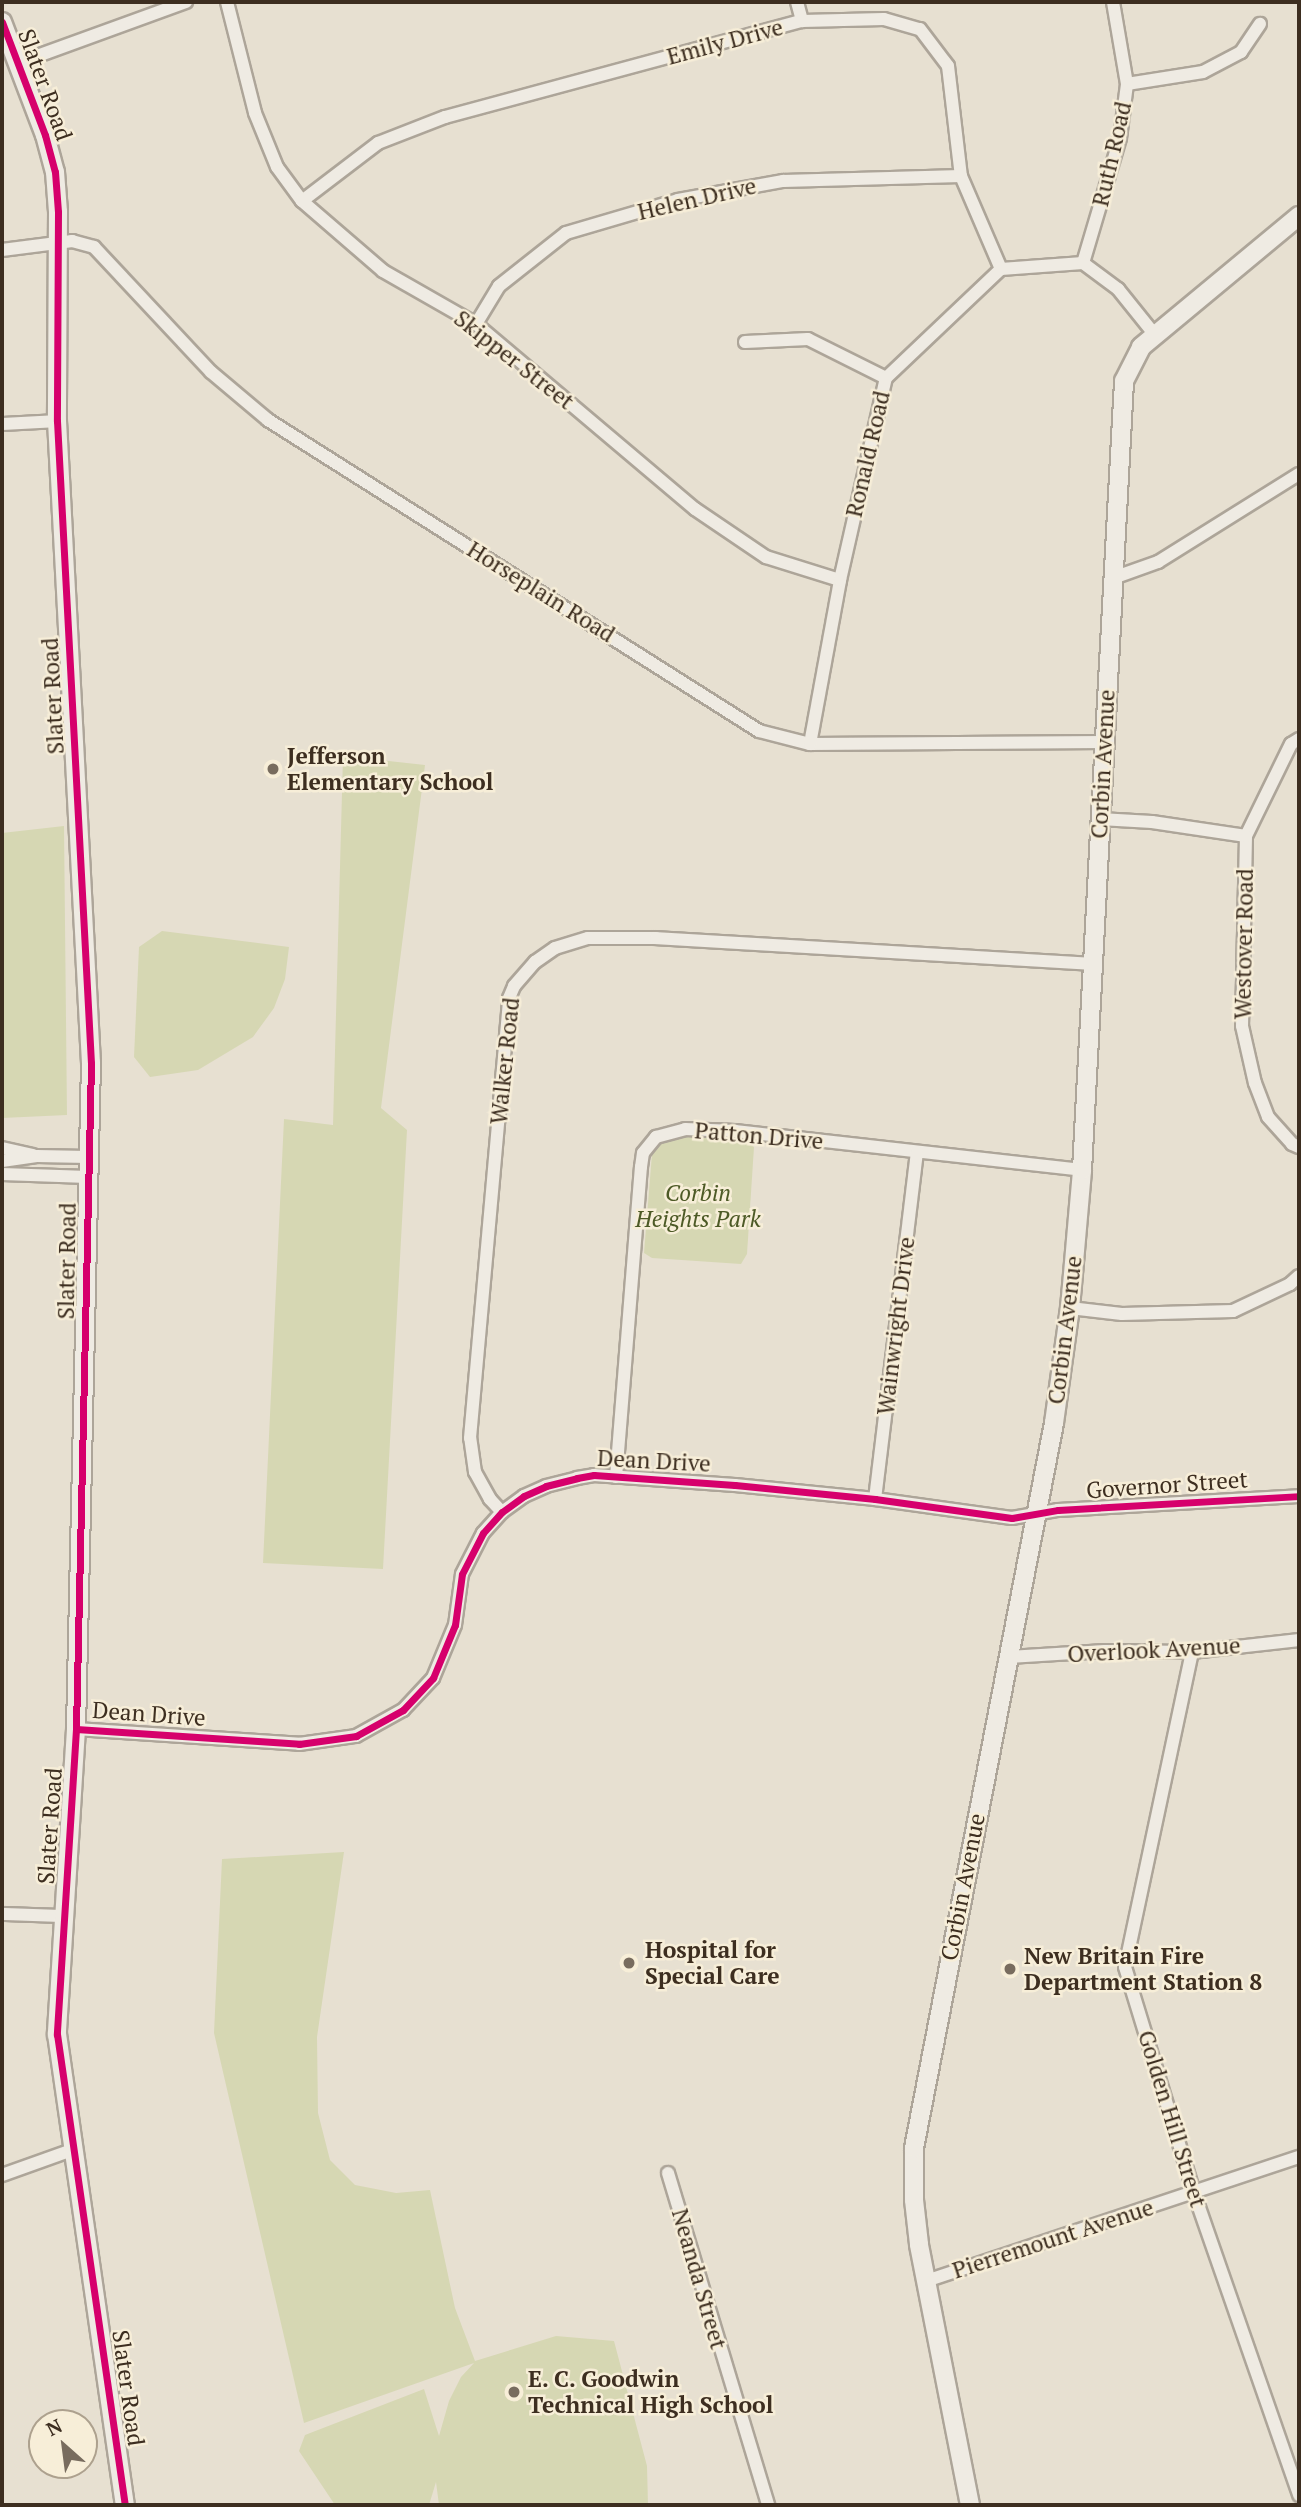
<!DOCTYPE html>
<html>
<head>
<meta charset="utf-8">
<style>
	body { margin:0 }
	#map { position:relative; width:1301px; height:2507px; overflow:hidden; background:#e7e0d1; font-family:"PT Serif",serif }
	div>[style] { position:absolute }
	.green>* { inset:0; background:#d6d7b3 }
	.roads { filter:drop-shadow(2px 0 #ada599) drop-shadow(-2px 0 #ada599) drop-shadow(0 2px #ada599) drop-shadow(0 -2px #ada599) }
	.minor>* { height:12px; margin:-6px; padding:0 6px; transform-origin:6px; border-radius:6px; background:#efebe3 }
	.secondary>* { height:18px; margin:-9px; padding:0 9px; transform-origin:9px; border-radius:9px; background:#efebe3 }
	.cycleway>* { height:7px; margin:-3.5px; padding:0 3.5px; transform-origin:3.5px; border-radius:3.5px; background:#d6006c }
	.dots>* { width:19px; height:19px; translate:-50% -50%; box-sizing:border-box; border:4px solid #f7eed8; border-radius:50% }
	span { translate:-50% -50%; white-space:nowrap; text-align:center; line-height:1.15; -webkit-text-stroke:5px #f7eed8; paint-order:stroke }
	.street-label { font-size:23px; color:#3d2e20 }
	.poi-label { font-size:23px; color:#3d2e20; font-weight:700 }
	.left { translate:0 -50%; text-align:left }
	.park-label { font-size:23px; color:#4d5a26; font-style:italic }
	.frame { position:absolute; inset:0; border:4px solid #3d2e20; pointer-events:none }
	.north { position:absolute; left:28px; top:2409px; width:70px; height:70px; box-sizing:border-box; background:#f7eed8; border:2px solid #ada18e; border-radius:50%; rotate:332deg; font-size:19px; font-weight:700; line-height:28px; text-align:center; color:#3d2e20 }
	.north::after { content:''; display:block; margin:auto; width:24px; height:32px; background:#786c5e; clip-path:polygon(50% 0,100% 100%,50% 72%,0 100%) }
</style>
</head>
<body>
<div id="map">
	<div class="green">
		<div style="clip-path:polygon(343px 756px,425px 765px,381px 1108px,407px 1130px,383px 1569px,263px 1563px,284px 1119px,333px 1125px)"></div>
		<div style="clip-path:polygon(64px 826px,67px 1115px,2px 1118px,2px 833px)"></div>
		<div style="clip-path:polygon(162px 931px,289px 947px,285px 979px,274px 1008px,253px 1037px,198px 1070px,150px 1077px,134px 1057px,139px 947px)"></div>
		<div style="clip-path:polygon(682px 1135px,746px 1141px,754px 1147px,747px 1254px,741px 1264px,652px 1258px,644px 1253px,652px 1154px,660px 1143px)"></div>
		<div style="clip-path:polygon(344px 1852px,317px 2037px,318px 2113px,330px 2160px,355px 2185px,396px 2193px,430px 2190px,455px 2308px,475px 2361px,556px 2336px,614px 2341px,647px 2466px,648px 2505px,439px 2505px,436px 2482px,429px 2505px,335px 2505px,299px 2451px,305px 2435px,424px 2389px,439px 2436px,449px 2401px,461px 2377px,474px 2363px,304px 2423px,214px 2033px,222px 1859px)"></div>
	</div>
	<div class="roads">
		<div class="minor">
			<div style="left:227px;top:2px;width:114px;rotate:75.8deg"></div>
			<div style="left:255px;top:113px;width:58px;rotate:67.8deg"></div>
			<div style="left:277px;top:167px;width:42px;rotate:53.7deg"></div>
			<div style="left:302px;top:201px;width:107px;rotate:40.8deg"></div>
			<div style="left:383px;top:271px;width:107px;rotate:29.7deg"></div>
			<div style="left:476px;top:324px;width:287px;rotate:40.2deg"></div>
			<div style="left:695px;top:509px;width:86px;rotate:34.1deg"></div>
			<div style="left:766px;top:557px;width:77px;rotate:17.3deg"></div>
			<div style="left:797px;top:2px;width:20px;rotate:75deg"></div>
			<div style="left:18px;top:63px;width:179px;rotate:-20deg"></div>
			<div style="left:1127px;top:84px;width:77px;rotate:-9deg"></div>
			<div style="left:1203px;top:72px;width:43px;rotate:-27.8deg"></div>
			<div style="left:1241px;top:52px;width:34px;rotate:-56deg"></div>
			<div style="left:302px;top:201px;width:96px;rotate:-37.3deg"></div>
			<div style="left:378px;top:143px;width:72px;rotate:-21.2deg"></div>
			<div style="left:445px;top:117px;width:370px;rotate:-15.1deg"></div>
			<div style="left:802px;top:21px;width:82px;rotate:-1.4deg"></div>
			<div style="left:884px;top:19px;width:37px;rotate:16deg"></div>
			<div style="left:920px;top:29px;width:46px;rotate:52.9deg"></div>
			<div style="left:948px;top:66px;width:111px;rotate:83.3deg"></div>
			<div style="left:961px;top:176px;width:101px;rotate:66.7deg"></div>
			<div style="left:2px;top:250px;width:71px;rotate:-7.3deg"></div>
			<div style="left:72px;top:241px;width:23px;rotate:15deg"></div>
			<div style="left:94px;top:247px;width:171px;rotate:46.9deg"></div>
			<div style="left:211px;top:372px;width:75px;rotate:40.1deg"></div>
			<div style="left:268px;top:420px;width:581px;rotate:32.35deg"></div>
			<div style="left:759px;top:731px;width:53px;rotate:14.3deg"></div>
			<div style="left:810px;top:744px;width:294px;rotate:-0.4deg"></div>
			<div style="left:1083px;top:263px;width:130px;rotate:-73.5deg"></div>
			<div style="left:1120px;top:138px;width:54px;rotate:-82.6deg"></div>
			<div style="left:1127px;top:84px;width:83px;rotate:-99.7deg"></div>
			<div style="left:476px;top:324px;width:44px;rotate:-58.8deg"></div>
			<div style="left:499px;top:286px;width:85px;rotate:-38.3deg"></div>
			<div style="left:566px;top:233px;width:117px;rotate:-16.4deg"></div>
			<div style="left:678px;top:200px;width:107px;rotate:-10.3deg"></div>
			<div style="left:783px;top:181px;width:178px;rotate:-1.6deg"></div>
			<div style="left:745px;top:342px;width:63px;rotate:-2.7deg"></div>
			<div style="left:808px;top:339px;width:87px;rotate:26.6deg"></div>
			<div style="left:2px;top:424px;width:55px;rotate:-3.1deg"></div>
			<div style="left:1113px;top:578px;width:48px;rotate:-19.6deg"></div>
			<div style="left:1158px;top:562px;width:166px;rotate:-32deg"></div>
			<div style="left:1299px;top:739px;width:9px;rotate:148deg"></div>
			<div style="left:1291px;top:744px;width:102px;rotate:116.1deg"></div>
			<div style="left:1246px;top:836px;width:190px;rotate:91.2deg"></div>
			<div style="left:1242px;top:1026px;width:58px;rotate:77.2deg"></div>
			<div style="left:1255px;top:1083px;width:36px;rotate:69deg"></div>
			<div style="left:1268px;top:1117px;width:36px;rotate:48deg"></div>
			<div style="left:1292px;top:1144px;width:8px;rotate:23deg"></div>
			<div style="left:810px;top:744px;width:167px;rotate:-79.6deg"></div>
			<div style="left:840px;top:580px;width:207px;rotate:-77.2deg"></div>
			<div style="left:886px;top:378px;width:158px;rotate:-43.5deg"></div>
			<div style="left:1001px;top:269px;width:82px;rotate:-4.2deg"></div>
			<div style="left:1083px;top:263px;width:44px;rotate:36.6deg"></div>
			<div style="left:1118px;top:289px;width:59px;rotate:51.2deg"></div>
			<div style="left:1100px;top:819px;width:52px;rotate:3.3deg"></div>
			<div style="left:1152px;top:822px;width:95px;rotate:8.5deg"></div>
			<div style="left:2px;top:1148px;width:32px;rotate:13deg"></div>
			<div style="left:2px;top:1161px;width:35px;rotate:-8deg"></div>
			<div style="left:37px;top:1156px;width:51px;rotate:1.1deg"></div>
			<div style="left:2px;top:1174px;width:86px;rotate:2deg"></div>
			<div style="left:1070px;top:1308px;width:52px;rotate:6.6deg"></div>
			<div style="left:1122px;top:1314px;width:111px;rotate:-1.5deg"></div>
			<div style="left:1233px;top:1311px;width:63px;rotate:-25.3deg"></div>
			<div style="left:1290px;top:1284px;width:12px;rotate:-42deg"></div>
			<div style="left:616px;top:1477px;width:311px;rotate:-85.4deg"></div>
			<div style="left:641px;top:1167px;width:14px;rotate:-82deg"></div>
			<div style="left:643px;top:1153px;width:21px;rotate:-51deg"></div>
			<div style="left:656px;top:1137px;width:30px;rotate:-15deg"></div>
			<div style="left:685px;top:1129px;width:50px;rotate:2.3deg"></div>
			<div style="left:735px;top:1131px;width:349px;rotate:6.4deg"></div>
			<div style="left:875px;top:1499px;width:349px;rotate:-83.1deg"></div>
			<div style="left:502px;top:1512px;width:18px;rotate:-133deg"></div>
			<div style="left:490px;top:1499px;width:31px;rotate:-119deg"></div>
			<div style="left:475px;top:1472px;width:34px;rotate:-98deg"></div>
			<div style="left:470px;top:1438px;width:442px;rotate:-84.9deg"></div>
			<div style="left:509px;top:998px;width:13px;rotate:-67deg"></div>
			<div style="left:514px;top:986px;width:32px;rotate:-49deg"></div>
			<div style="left:535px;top:962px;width:24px;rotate:-35deg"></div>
			<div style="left:555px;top:948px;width:34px;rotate:-17deg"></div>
			<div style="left:588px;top:938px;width:68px"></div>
			<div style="left:656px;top:938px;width:437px;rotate:3.4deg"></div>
			<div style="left:1192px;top:1652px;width:322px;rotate:102deg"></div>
			<div style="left:1125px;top:1967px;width:236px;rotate:73deg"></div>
			<div style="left:1194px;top:2193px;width:320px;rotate:70.8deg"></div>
			<div style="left:1009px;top:1657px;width:96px;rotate:-3.6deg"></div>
			<div style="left:1105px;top:1651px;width:87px;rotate:0.7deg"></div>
			<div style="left:1192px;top:1652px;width:108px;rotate:-6.4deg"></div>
			<div style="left:76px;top:1729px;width:224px;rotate:3.8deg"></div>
			<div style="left:299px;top:1744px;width:58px;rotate:-8deg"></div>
			<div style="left:356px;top:1736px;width:54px;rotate:-29deg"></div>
			<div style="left:403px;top:1710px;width:44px;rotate:-46.8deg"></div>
			<div style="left:433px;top:1678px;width:57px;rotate:-67.5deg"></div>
			<div style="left:455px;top:1625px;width:51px;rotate:-82.2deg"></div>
			<div style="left:462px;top:1574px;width:46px;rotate:-62.9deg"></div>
			<div style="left:483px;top:1533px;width:28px;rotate:-48deg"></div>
			<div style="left:502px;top:1512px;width:27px;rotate:-36deg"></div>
			<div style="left:524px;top:1496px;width:24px;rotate:-24deg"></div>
			<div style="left:546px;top:1486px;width:32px;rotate:-14deg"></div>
			<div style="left:577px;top:1478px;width:17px;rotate:-10deg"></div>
			<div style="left:594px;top:1475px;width:141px;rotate:4.1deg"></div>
			<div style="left:735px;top:1485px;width:141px;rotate:5.7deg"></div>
			<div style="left:875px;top:1499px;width:138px;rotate:7.9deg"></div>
			<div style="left:1012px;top:1518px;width:47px;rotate:-9.9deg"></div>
			<div style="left:1058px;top:1510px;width:241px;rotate:-3.3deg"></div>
			<div style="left:2px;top:1914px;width:60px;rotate:1.9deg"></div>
			<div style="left:668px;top:2173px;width:347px;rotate:73.2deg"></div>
			<div style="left:2px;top:2175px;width:74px;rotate:-19.7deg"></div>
			<div style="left:926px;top:2281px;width:393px;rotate:-18.4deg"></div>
		</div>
		<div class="secondary">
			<div style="left:2px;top:22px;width:121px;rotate:69.2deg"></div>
			<div style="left:45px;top:135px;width:38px;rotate:75deg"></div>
			<div style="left:55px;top:172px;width:40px;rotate:85.7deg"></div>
			<div style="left:58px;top:212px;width:209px;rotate:90.3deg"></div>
			<div style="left:57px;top:421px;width:643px;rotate:86.97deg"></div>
			<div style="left:91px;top:1063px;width:666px;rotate:91.29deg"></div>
			<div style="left:76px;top:1729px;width:306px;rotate:93.6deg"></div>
			<div style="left:57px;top:2034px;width:476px;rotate:81.8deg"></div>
			<div style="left:970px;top:2505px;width:266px;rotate:-101.1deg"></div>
			<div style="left:919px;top:2244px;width:44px;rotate:-96.5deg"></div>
			<div style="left:914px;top:2200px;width:52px;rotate:-90deg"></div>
			<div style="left:914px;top:2148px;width:738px;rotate:-79.07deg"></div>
			<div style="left:1054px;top:1423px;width:116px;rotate:-82.1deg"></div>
			<div style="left:1070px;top:1308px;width:139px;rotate:-85deg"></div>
			<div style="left:1082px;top:1170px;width:790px;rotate:-86.95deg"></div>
			<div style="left:1124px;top:381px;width:38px;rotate:-63deg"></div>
			<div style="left:1141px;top:347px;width:205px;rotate:-39.7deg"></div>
		</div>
	</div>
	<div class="cycleway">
		<div style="left:2px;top:22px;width:121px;rotate:69.2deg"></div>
		<div style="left:45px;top:135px;width:38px;rotate:75deg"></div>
		<div style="left:55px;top:172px;width:40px;rotate:85.7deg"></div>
		<div style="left:58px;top:212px;width:209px;rotate:90.3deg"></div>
		<div style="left:57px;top:421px;width:643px;rotate:86.97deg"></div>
		<div style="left:91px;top:1063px;width:666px;rotate:91.29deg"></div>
		<div style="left:76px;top:1729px;width:306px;rotate:93.6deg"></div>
		<div style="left:57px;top:2034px;width:476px;rotate:81.8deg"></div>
		<div style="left:76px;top:1729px;width:224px;rotate:3.8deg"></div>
		<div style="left:299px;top:1744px;width:58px;rotate:-8deg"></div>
		<div style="left:356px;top:1736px;width:54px;rotate:-29deg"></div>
		<div style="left:403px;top:1710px;width:44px;rotate:-46.8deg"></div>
		<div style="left:433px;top:1678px;width:57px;rotate:-67.5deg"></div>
		<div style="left:455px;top:1625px;width:51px;rotate:-82.2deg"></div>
		<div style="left:462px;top:1574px;width:46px;rotate:-62.9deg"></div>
		<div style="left:483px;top:1533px;width:28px;rotate:-48deg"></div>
		<div style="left:502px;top:1512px;width:27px;rotate:-36deg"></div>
		<div style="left:524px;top:1496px;width:24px;rotate:-24deg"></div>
		<div style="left:546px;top:1486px;width:32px;rotate:-14deg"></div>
		<div style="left:577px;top:1478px;width:17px;rotate:-10deg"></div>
		<div style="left:594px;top:1475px;width:141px;rotate:4.1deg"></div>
		<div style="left:735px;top:1485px;width:141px;rotate:5.7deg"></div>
		<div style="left:875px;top:1499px;width:138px;rotate:7.9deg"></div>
		<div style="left:1012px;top:1518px;width:47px;rotate:-9.9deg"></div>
		<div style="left:1058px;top:1510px;width:241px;rotate:-3.3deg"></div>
	</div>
	<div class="dots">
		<div style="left:273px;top:769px;background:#786c5e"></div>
		<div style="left:629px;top:1963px;background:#786c5e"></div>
		<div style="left:1010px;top:1969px;background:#786c5e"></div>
		<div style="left:514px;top:2392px;background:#786c5e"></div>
	</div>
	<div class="street-label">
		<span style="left:725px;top:42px;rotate:-15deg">Emily Drive</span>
		<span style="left:45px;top:85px;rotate:70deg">Slater Road</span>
		<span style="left:1112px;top:154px;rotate:-77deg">Ruth Road</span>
		<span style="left:697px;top:199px;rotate:-13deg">Helen Drive</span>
		<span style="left:514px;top:360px;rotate:38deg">Skipper Street</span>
		<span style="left:868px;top:454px;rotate:-77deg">Ronald Road</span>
		<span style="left:541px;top:592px;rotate:32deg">Horseplain Road</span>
		<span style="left:53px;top:696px;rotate:-93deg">Slater Road</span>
		<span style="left:1103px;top:764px;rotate:-87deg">Corbin Avenue</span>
		<span style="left:1244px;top:944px;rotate:-89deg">Westover Road</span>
		<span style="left:505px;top:1061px;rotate:-84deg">Walker Road</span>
		<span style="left:759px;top:1136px;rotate:5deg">Patton Drive</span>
		<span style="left:67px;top:1261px;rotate:-89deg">Slater Road</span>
		<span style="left:896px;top:1326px;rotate:-83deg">Wainwright Drive</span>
		<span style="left:1065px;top:1330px;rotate:-83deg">Corbin Avenue</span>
		<span style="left:654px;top:1461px;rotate:3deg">Dean Drive</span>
		<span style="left:1167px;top:1485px;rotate:-4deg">Governor Street</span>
		<span style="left:1154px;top:1650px;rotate:-3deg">Overlook Avenue</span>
		<span style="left:149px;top:1714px;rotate:4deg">Dean Drive</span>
		<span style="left:50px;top:1826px;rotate:-86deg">Slater Road</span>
		<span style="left:963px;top:1887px;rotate:-79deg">Corbin Avenue</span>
		<span style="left:1172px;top:2119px;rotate:73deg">Golden Hill Street</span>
		<span style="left:1053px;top:2239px;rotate:-18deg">Pierremount Avenue</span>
		<span style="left:699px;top:2279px;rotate:74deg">Neanda Street</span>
		<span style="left:128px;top:2388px;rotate:82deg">Slater Road</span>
	</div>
	<div class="poi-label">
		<span class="left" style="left:287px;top:769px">Jefferson<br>Elementary School</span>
		<span class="left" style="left:645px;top:1963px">Hospital for<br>Special Care</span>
		<span class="left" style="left:1024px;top:1969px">New Britain Fire<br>Department Station 8</span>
		<span class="left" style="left:528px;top:2392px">E. C. Goodwin<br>Technical High School</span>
	</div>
	<div class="park-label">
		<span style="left:698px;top:1206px">Corbin<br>Heights Park</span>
	</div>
	<div class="frame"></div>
	<div class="north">N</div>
</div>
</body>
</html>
